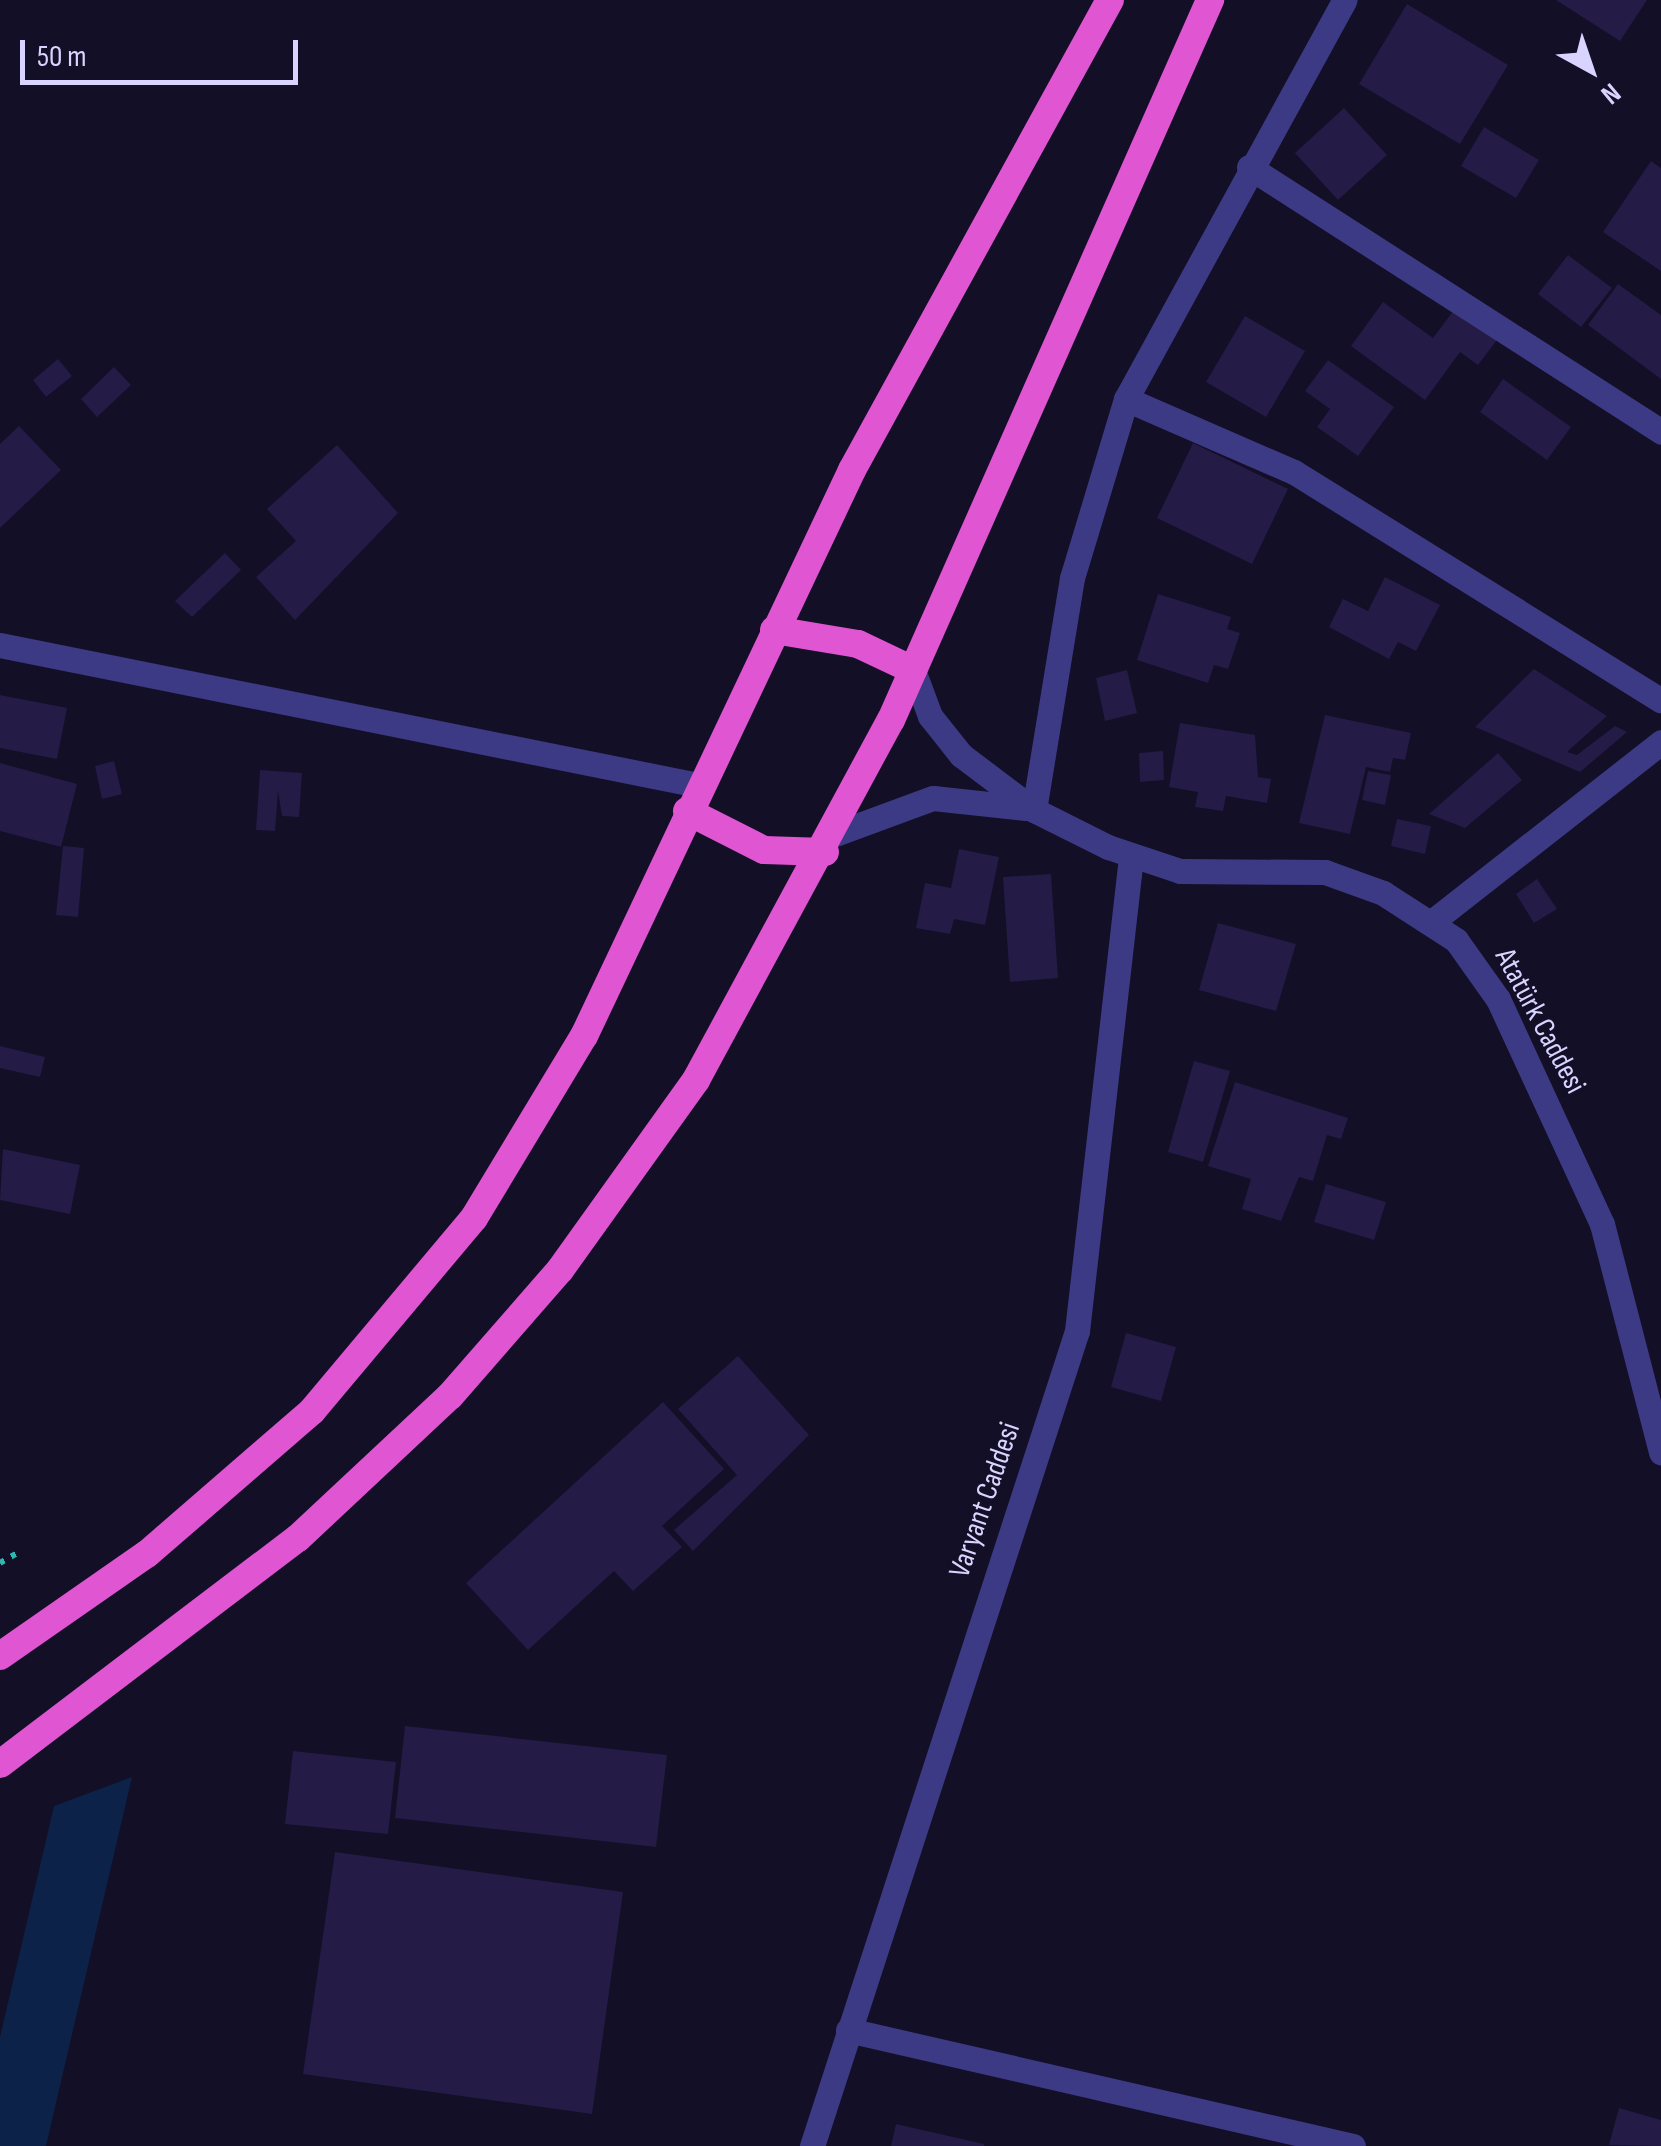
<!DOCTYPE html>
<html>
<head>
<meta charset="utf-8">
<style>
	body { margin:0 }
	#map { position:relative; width:1661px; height:2146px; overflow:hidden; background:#130f26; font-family:"Sofia Sans Condensed",sans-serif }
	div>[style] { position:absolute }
	.water>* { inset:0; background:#0c2248 }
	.building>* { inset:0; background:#241b47 }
	.path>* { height:6px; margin-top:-3px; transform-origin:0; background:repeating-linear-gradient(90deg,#2fb8b0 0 5px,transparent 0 13px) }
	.minor>* { height:25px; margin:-12.5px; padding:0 12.5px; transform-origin:12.5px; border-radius:12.5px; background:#3d3a85 }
	.tertiary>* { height:25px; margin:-12.5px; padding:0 12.5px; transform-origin:12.5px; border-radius:12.5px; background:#3d3a85 }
	.trunk>* { height:28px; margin:-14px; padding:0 14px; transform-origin:14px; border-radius:14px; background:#e055d1 }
	span { translate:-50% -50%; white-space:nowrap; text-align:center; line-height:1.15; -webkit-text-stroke:8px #130f26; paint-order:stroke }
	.street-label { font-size:30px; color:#d9d4ff }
	.north { position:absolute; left:1541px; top:20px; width:100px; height:100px; -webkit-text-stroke:8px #130f26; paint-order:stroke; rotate:140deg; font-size:28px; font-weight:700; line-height:40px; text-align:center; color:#d9d4ff }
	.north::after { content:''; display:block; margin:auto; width:35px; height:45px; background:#d9d4ff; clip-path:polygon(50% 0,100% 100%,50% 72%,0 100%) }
	.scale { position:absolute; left:20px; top:40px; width:278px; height:45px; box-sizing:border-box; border:5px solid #d9d4ff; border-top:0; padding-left:12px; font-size:30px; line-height:35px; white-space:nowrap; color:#d9d4ff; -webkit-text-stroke:8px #130f26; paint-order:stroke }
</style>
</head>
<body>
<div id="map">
	<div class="water">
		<div style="clip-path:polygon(132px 1777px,46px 2146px,0 2146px,0 2037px,54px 1806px)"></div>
	</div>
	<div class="building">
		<div style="clip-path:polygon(1556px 0,1647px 0,1620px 41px)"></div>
		<div style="clip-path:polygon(1407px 4px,1508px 65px,1460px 144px,1359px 84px)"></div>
		<div style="clip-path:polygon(1344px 108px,1387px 155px,1338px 200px,1295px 153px)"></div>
		<div style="clip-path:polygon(1484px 127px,1539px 160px,1516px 198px,1461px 166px)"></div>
		<div style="clip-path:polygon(1651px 161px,1661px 168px,1661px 271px,1603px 232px)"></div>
		<div style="clip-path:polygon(1568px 255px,1612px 288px,1581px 327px,1538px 294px)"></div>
		<div style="clip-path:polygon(1618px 284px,1661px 315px,1661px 379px,1588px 325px)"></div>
		<div style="clip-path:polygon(1383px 302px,1433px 338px,1454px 310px,1497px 340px,1478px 365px,1460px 352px,1425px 400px,1351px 346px)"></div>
		<div style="clip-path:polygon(1245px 316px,1305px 351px,1266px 417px,1206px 382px)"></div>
		<div style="clip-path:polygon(58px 359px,72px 376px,46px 397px,33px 380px)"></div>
		<div style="clip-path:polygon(1328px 360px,1394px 407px,1358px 456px,1317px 427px,1330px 409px,1305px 391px)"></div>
		<div style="clip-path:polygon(114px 367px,131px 385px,97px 417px,81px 399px)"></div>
		<div style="clip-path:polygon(1503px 379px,1571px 427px,1547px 460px,1480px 412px)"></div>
		<div style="clip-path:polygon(19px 426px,61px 470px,0 528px,0 444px)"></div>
		<div style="clip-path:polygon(1193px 443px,1288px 489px,1252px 564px,1157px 518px)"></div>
		<div style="clip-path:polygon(337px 445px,398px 513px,295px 620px,256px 577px,296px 541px,267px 509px)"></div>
		<div style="clip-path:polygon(225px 553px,241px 570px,192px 617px,175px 601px)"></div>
		<div style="clip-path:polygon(1385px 577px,1440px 605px,1416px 651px,1398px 642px,1389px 659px,1329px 627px,1343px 599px,1368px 611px)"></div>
		<div style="clip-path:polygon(1158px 594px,1231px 617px,1227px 629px,1240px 633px,1228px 669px,1214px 665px,1208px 683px,1137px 660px)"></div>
		<div style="clip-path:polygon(1534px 669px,1607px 716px,1567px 752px,1577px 755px,1615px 726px,1627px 732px,1580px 772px,1475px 727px)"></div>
		<div style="clip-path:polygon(1127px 670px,1137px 713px,1105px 721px,1096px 678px)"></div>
		<div style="clip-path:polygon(0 695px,67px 708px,57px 759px,0 748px)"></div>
		<div style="clip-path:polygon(1325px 715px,1411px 733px,1405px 760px,1393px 758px,1390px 772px,1366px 767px,1350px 834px,1299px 823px)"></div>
		<div style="clip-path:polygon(1180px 723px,1255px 735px,1258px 777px,1271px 779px,1267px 803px,1226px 796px,1223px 811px,1195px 807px,1198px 792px,1169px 787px)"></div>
		<div style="clip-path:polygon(1163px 751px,1164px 780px,1140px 782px,1139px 753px)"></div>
		<div style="clip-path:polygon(1498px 753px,1522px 780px,1465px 828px,1429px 814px)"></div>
		<div style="clip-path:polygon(114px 761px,122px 794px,102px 799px,95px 766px)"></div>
		<div style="clip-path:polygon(0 763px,77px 784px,61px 847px,0 831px)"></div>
		<div style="clip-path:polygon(260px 770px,302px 773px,299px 817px,282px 816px,278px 791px,275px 831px,256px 830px)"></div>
		<div style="clip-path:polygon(1368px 771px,1391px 775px,1385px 805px,1362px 800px)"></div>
		<div style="clip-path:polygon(1397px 819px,1431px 826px,1425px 854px,1391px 846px)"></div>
		<div style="clip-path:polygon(63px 846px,84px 848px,78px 917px,56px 915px)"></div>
		<div style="clip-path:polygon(959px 849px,999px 857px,985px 925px,954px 919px,950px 934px,916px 928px,925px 883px,951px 888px)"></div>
		<div style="clip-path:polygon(1051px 874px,1058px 978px,1010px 982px,1003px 877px)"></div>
		<div style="clip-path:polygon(1537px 879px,1557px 909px,1534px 923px,1516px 894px)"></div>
		<div style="clip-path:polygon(1218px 923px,1296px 944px,1276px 1011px,1199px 990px)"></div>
		<div style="clip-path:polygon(0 1046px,45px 1057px,40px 1077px,0 1068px)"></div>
		<div style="clip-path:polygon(1194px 1061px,1230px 1071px,1203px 1162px,1168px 1152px)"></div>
		<div style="clip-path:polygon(1235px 1082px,1348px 1118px,1341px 1139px,1327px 1135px,1313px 1181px,1299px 1177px,1281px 1221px,1242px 1209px,1251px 1179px,1208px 1166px)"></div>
		<div style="clip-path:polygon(3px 1149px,80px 1165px,70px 1214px,0 1200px)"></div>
		<div style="clip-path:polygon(1326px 1184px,1386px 1202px,1374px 1240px,1314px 1222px)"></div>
		<div style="clip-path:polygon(1126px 1333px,1176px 1347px,1161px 1401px,1111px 1387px)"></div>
		<div style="clip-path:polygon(738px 1356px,809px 1435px,693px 1551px,674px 1530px,737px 1475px,678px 1409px)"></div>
		<div style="clip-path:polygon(663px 1402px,724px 1469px,662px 1526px,682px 1547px,633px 1591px,614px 1571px,528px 1650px,466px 1583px)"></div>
		<div style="clip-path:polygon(405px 1726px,667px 1755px,656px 1847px,395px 1818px)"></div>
		<div style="clip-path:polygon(293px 1751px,396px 1762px,388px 1834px,285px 1824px)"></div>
		<div style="clip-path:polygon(335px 1852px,623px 1892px,592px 2114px,303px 2074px)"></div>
		<div style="clip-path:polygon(1619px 2108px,1661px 2120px,1661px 2146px,1609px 2145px)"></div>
		<div style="clip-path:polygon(896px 2124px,984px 2144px,984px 2146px,891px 2146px)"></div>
	</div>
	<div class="path">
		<div style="left:0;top:1563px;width:22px;rotate:-30deg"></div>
	</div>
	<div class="minor">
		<div style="left:1249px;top:167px;width:490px;rotate:32.7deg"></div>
		<div style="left:1126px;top:399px;width:183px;rotate:23.5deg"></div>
		<div style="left:1294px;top:472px;width:432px;rotate:31.9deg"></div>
		<div style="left:0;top:645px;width:712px;rotate:11.34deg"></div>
		<div style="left:1034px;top:810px;width:235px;rotate:-80.7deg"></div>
		<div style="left:1072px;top:578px;width:187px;rotate:-73.2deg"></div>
		<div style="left:1126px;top:399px;width:455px;rotate:-61.3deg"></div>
		<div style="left:1433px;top:921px;width:290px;rotate:-38.1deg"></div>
		<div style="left:848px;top:2030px;width:518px;rotate:12.94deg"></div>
	</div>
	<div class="tertiary">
		<div style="left:913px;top:670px;width:49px;rotate:69.7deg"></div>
		<div style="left:930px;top:716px;width:50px;rotate:51.5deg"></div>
		<div style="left:961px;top:755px;width:91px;rotate:37deg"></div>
		<div style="left:1034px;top:810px;width:83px;rotate:26.6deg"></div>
		<div style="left:1108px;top:847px;width:76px;rotate:18.4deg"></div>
		<div style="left:1180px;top:871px;width:145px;rotate:0.4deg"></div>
		<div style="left:1325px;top:872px;width:62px;rotate:19.9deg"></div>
		<div style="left:1383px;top:893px;width:87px;rotate:32.8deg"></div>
		<div style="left:1456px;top:940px;width:72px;rotate:54.6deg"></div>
		<div style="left:1498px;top:999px;width:248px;rotate:65.2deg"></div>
		<div style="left:1602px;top:1224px;width:236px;rotate:75.5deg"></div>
		<div style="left:835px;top:834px;width:104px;rotate:-20.2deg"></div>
		<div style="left:933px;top:798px;width:93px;rotate:6.2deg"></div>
		<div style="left:812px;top:2146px;width:857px;rotate:-71.99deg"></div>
		<div style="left:1077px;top:1331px;width:477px;rotate:-83.5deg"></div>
	</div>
	<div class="trunk">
		<div style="left:774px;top:630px;width:85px;rotate:9.5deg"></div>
		<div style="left:858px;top:644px;width:61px;rotate:25.3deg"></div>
		<div style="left:687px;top:811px;width:86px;rotate:26.9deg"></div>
		<div style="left:764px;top:850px;width:61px;rotate:1.9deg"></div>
		<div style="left:0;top:1656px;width:179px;rotate:-34.8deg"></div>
		<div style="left:147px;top:1554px;width:218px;rotate:-40.9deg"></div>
		<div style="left:312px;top:1411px;width:252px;rotate:-50deg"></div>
		<div style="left:474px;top:1218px;width:213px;rotate:-58.9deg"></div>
		<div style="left:584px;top:1036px;width:626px;rotate:-64.66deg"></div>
		<div style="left:852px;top:470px;width:536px;rotate:-61.24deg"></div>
		<div style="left:0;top:1764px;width:374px;rotate:-37.2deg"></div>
		<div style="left:298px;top:1538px;width:208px;rotate:-43.1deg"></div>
		<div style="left:450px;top:1396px;width:167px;rotate:-48.9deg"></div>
		<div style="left:560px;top:1270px;width:234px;rotate:-54.4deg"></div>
		<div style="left:696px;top:1080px;width:409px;rotate:-61.6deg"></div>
		<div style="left:891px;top:720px;width:788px;rotate:-66.1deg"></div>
	</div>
	<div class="street-label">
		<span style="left:1540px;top:1021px;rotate:62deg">Atatürk Caddesi</span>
		<span style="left:985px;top:1500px;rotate:-71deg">Varyant Caddesi</span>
	</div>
	<div class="north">N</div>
	<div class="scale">50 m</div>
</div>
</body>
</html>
